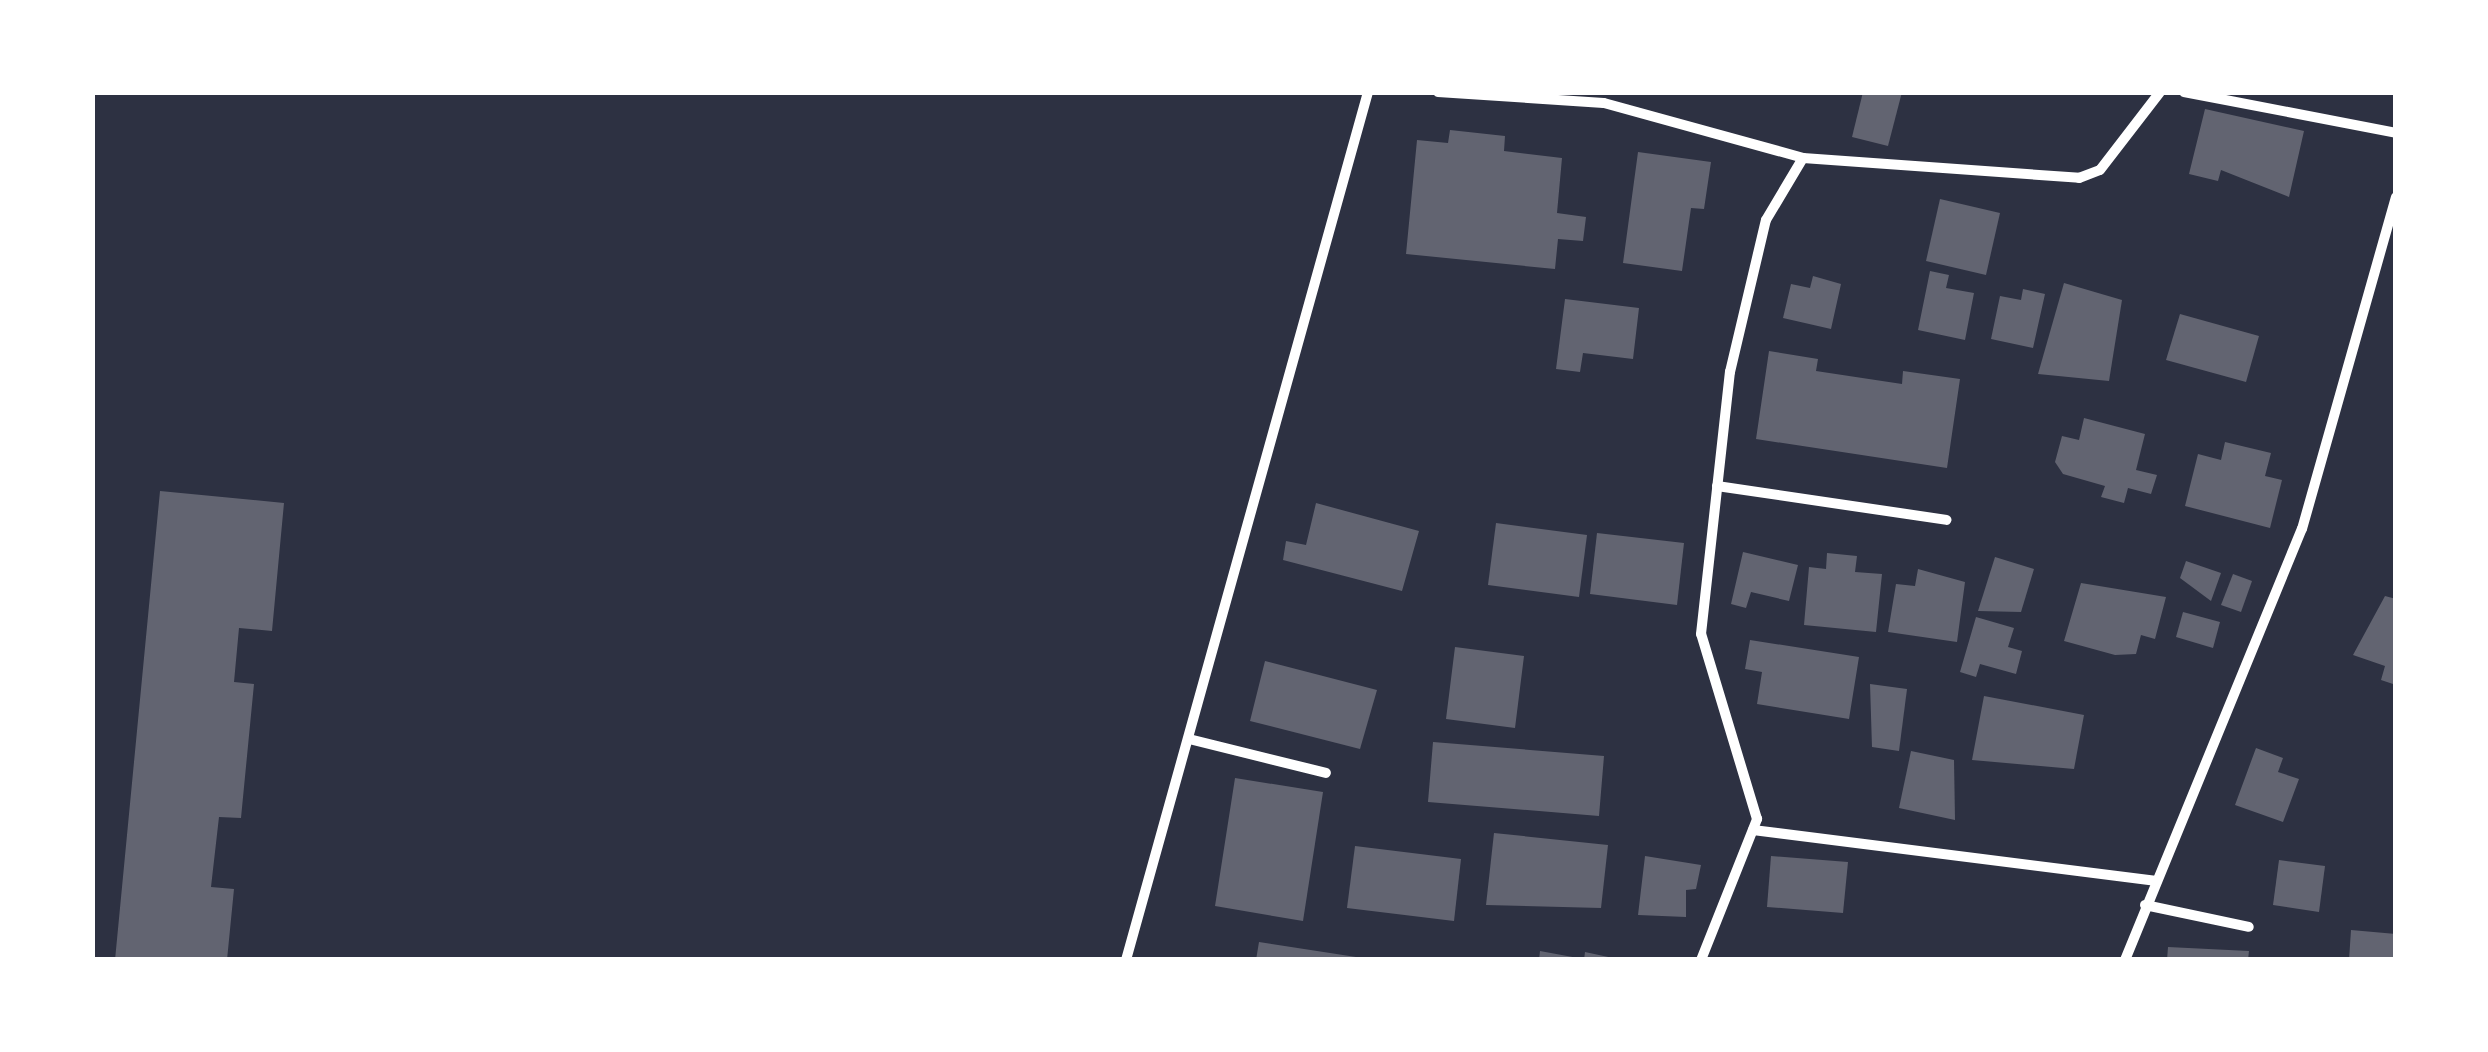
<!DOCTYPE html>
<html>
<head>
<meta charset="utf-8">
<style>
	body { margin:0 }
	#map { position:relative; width:2488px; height:1052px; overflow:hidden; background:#2d3142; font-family:Helvetica,sans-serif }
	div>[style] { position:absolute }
	.building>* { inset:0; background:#626471 }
	.minor>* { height:10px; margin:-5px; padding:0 5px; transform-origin:5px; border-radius:5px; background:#fff }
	span { translate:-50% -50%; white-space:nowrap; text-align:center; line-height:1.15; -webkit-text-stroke:10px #fff; paint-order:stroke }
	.frame { position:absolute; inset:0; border:95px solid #fff; pointer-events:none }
</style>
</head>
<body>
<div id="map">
	<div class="building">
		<div style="clip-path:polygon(1863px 92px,1902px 92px,1888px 146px,1852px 137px)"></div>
		<div style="clip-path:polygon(2205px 109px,2304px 131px,2289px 197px,2221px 170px,2218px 181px,2189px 174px)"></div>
		<div style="clip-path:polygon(1450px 130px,1505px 136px,1504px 151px,1562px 158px,1557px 213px,1586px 217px,1583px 241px,1558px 239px,1555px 269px,1406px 254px,1417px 140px,1448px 143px)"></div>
		<div style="clip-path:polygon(1638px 152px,1711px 162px,1704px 209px,1691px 208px,1682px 271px,1623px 263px)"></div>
		<div style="clip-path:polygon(1940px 199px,2000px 213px,1986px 275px,1926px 261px)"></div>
		<div style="clip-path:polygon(1930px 271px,1949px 275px,1946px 288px,1974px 293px,1965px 340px,1918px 330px)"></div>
		<div style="clip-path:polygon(1813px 276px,1841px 284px,1831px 329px,1783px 318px,1791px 284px,1810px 288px)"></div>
		<div style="clip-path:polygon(2064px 283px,2122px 300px,2109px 381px,2038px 374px)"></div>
		<div style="clip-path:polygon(2023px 289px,2045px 294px,2033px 348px,1991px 339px,2000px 296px,2021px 300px)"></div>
		<div style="clip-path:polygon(1565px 299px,1639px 308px,1633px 359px,1583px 353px,1580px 372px,1556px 369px)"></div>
		<div style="clip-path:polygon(2180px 314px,2259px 336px,2246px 382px,2166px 360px)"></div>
		<div style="clip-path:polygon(1769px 351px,1818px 359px,1816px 371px,1902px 384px,1903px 371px,1960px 379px,1947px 468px,1756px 439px)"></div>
		<div style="clip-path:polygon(2084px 418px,2145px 434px,2136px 470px,2157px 475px,2151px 494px,2128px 488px,2124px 503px,2101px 497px,2105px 486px,2063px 474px,2055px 462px,2062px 436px,2079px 440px)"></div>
		<div style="clip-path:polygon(2225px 442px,2271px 453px,2265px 476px,2282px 480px,2270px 528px,2185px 506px,2198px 454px,2221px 460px)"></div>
		<div style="clip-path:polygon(160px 491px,284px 503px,272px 631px,239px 628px,234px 682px,254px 684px,241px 818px,219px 817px,211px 887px,234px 889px,227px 960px,115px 960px)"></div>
		<div style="clip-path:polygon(1316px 503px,1419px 531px,1402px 591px,1283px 560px,1286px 541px,1306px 545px)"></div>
		<div style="clip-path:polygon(1496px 523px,1587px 535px,1579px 597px,1488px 585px)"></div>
		<div style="clip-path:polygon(1597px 533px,1684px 543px,1677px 605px,1590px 594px)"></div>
		<div style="clip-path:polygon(1743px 552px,1798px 565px,1789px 601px,1751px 592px,1746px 608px,1731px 604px)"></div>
		<div style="clip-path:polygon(1827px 553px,1857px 556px,1855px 572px,1882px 574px,1876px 632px,1804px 625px,1809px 567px,1826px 569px)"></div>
		<div style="clip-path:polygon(1995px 557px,2034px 569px,2021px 612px,1978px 611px)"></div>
		<div style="clip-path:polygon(2186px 561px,2221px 573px,2211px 601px,2180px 578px)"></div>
		<div style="clip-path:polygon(1918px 569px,1965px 582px,1957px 642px,1888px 632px,1896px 584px,1915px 586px)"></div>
		<div style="clip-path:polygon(2233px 574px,2252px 581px,2241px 612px,2221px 605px)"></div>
		<div style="clip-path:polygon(2081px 583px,2166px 597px,2155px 639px,2141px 635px,2136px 654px,2115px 655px,2064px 641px)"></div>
		<div style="clip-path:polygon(2385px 596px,2396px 599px,2396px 685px,2381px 680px,2385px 666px,2353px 655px)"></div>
		<div style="clip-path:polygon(2183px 612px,2220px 622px,2213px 648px,2176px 637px)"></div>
		<div style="clip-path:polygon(1976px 617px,2014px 628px,2008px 647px,2022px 651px,2016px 674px,1980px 664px,1976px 677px,1960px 672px)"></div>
		<div style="clip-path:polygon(1750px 640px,1859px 657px,1849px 719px,1757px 704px,1762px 672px,1745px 669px)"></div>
		<div style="clip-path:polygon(1455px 647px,1524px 656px,1515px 728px,1446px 719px)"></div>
		<div style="clip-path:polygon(1265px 661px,1377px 690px,1360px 749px,1250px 721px)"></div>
		<div style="clip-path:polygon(1870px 684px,1907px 689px,1899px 751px,1872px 747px)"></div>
		<div style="clip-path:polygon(1984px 696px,2084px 715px,2074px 769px,1972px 760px)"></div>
		<div style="clip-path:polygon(1433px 742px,1604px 756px,1599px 816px,1428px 802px)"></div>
		<div style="clip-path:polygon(2256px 748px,2283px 758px,2278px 772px,2299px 779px,2283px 822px,2235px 805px)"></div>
		<div style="clip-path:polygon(1911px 751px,1954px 760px,1955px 820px,1899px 808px)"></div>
		<div style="clip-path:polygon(1235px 778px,1323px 792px,1303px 921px,1215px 906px)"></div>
		<div style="clip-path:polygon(1494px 833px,1608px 845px,1601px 908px,1486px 905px)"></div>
		<div style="clip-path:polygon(1355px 846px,1461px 859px,1454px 921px,1347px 908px)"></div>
		<div style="clip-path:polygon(1645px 856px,1701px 865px,1696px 889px,1686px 890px,1686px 917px,1638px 915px)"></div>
		<div style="clip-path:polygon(1771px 856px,1848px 862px,1843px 913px,1767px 907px)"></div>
		<div style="clip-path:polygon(2279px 860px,2325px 866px,2319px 912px,2273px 905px)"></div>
		<div style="clip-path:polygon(2351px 930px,2396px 934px,2396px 960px,2349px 960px)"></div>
		<div style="clip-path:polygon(1259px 942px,1356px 957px,1356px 960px,1256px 960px)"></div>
		<div style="clip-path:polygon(2168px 947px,2249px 951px,2248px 960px,2167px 960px)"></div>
		<div style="clip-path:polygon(1540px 951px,1578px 958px,1577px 960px,1539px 960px)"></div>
		<div style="clip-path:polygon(1585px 952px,1613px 958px,1613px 960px,1584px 960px)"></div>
	</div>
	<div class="minor">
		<div style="left:1438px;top:92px;width:166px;rotate:3.8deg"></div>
		<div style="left:1604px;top:103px;width:206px;rotate:15.4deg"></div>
		<div style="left:2184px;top:92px;width:216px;rotate:10.9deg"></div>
		<div style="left:1717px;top:486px;width:232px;rotate:8.4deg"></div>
		<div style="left:1189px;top:739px;width:141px;rotate:13.9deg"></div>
		<div style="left:1753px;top:830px;width:405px;rotate:7.2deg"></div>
		<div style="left:2145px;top:905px;width:106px;rotate:11.9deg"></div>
		<div style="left:1126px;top:960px;width:901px;rotate:-74.42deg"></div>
		<div style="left:1701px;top:960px;width:152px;rotate:-68.3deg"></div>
		<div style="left:1757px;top:819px;width:193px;rotate:-106.8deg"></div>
		<div style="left:1701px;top:634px;width:264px;rotate:-83.7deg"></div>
		<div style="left:1730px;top:372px;width:156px;rotate:-76.7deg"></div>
		<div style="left:1766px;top:220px;width:72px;rotate:-59.2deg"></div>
		<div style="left:1803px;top:158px;width:277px;rotate:4.1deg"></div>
		<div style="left:2079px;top:178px;width:22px;rotate:-21deg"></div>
		<div style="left:2100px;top:170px;width:98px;rotate:-52.4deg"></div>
		<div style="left:2125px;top:960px;width:466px;rotate:-67.7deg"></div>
		<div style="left:2302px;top:529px;width:345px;rotate:-74.2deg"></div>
	</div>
	<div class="frame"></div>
</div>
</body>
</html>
